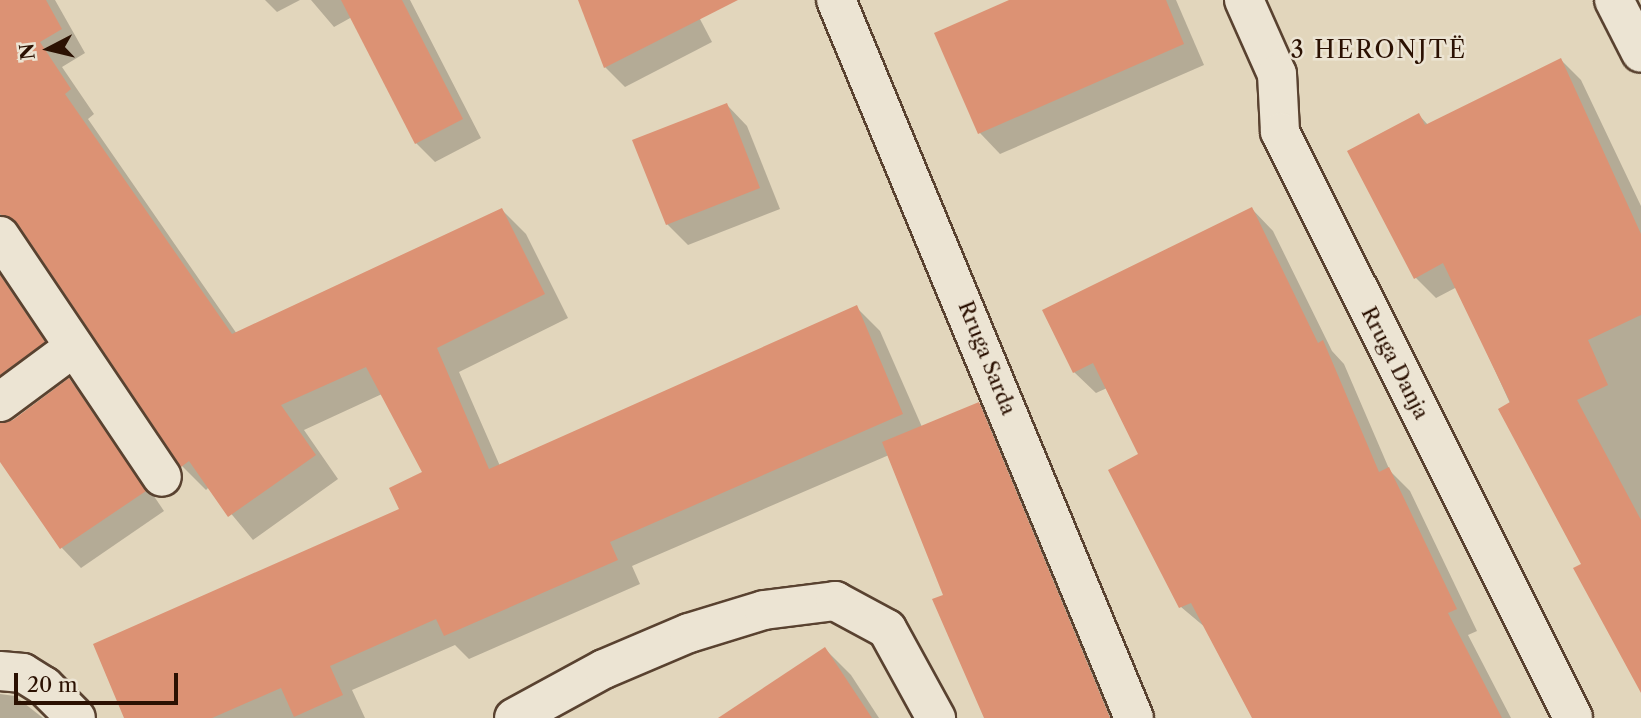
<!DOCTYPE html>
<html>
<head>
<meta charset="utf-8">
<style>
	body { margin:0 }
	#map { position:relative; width:1641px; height:718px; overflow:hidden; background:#e2d6bc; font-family:"Libre Caslon Text",serif }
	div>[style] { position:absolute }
	.shadow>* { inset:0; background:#0003 }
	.building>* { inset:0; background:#dc9274 }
	.roads { filter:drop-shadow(2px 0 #594230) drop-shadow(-2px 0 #594230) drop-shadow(0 2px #594230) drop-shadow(0 -2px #594230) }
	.street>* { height:38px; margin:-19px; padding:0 19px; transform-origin:19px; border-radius:19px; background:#ece4d3 }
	span { translate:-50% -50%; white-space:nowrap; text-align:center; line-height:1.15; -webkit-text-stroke:5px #ece4d3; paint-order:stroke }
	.street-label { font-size:21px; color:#2b1102 }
	.quarter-label { font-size:24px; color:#2b1102; letter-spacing:2px }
	.north { position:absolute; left:14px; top:14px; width:70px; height:70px; -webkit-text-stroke:5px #ece4d3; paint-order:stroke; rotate:263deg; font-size:19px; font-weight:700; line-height:28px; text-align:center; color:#2b1102 }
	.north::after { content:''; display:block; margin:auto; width:24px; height:32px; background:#2b1102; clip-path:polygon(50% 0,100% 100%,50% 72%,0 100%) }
	.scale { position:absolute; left:14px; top:673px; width:164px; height:32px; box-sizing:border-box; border:4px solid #2b1102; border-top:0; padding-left:9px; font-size:21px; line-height:24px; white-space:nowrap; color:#2b1102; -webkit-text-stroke:5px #ece4d3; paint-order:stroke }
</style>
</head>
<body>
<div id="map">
	<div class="shadow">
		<div style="clip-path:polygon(0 0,55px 0,85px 53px,62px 67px,94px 114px,88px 119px,237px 334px,502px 210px,526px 234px,568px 318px,459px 372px,500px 466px,856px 307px,880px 331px,922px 427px,979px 404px,1005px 430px,1124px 718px,986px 718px,945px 596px,889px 455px,632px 566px,640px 584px,469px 659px,455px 645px,352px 690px,365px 718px,125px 718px,401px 510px,424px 473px,382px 394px,304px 430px,338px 479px,253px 540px,209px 487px,206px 490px,182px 466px,28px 240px,11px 242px,67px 366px,0 398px)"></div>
		<div style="clip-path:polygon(265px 0,300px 0,277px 12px)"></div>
		<div style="clip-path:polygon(311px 0,410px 0,481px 138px,435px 162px,416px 143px,352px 17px,334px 27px)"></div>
		<div style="clip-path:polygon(580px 0,690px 0,712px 42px,625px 87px,605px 67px)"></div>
		<div style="clip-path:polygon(1012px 0,1176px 0,1204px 65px,1000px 154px,980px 133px)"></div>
		<div style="clip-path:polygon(1561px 60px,1581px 80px,1641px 206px,1641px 690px,1457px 287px,1436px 298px,1416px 278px,1419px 115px,1428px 125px)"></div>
		<div style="clip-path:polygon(727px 105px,747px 126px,780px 209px,688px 245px,667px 224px)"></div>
		<div style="clip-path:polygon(1252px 209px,1273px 231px,1332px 351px,1344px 364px,1390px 471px,1410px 491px,1477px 631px,1468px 635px,1511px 718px,1254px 718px,1206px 628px,1181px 607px,1140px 455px,1107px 388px,1096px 393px,1074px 372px)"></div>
		<div style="clip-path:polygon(69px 380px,89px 400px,164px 511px,81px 568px,62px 548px)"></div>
		<div style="clip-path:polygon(825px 649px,851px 675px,879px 718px,721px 718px)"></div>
		<div style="clip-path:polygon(0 694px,15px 696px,43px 718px,0 718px)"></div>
	</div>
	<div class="building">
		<div style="clip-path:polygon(0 0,46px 0,62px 29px,40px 42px,71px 89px,65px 94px,232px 334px,502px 208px,545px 294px,437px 348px,489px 469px,857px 305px,903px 414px,610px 542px,618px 560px,444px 636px,436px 619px,330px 666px,343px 695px,294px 717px,281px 688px,212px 718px,124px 718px,93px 644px,399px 509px,389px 488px,422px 472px,366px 367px,281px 405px,316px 455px,228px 517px,189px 461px,181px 467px,18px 224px,0 214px)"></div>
		<div style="clip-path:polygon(341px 0,402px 0,463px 119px,415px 144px)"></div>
		<div style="clip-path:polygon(578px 0,738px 0,604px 68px)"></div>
		<div style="clip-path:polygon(1009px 0,1166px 0,1184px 44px,978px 134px,934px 33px)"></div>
		<div style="clip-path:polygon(1561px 58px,1641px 234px,1641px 315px,1588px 340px,1608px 385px,1577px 400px,1641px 520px,1641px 693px,1573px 568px,1581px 564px,1498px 409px,1510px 402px,1443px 263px,1414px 279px,1347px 151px,1419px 113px,1425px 125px)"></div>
		<div style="clip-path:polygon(727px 103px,760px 188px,666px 225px,632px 140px)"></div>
		<div style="clip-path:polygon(1252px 207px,1318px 343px,1323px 340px,1379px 472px,1389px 467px,1457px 609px,1448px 613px,1502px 718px,1252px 718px,1191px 603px,1179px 608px,1108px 470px,1138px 454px,1093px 363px,1073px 373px,1042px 310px)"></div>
		<div style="clip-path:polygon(0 275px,45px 342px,0 375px)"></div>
		<div style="clip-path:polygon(69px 378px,146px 491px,60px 549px,0 462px,0 423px,13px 420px)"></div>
		<div style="clip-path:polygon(979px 402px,1110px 718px,984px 718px,932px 599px,943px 595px,882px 442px)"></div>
		<div style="clip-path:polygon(825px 647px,872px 718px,718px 718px)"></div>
	</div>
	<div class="roads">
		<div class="street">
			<div style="left:836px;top:0;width:777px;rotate:67.46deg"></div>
			<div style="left:1244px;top:0;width:81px;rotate:66deg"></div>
			<div style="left:1277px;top:74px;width:58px;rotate:87deg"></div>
			<div style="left:1280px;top:132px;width:655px;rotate:63.43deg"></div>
			<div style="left:1614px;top:0;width:59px;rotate:63deg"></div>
			<div style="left:0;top:236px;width:290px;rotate:56.1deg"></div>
			<div style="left:0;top:402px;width:92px;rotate:-36.6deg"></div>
			<div style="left:0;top:671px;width:23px;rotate:5deg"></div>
			<div style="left:23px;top:673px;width:25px;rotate:32deg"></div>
			<div style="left:44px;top:686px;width:45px;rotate:45deg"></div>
			<div style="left:514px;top:718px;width:102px;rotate:-28.6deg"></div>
			<div style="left:604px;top:669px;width:92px;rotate:-23deg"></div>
			<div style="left:689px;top:633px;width:78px;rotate:-17deg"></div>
			<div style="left:764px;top:610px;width:72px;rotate:-7.2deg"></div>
			<div style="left:835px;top:601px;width:59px;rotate:28.3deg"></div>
			<div style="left:887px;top:629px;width:102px;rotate:61.2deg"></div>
		</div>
	</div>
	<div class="street-label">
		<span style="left:987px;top:358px;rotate:68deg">Rruga Sarda</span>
		<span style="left:1395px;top:363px;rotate:63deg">Rruga Danja</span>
	</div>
	<div class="quarter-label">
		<span style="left:1379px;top:50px">3 HERONJTË</span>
	</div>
	<div class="north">N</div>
	<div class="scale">20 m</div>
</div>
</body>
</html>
